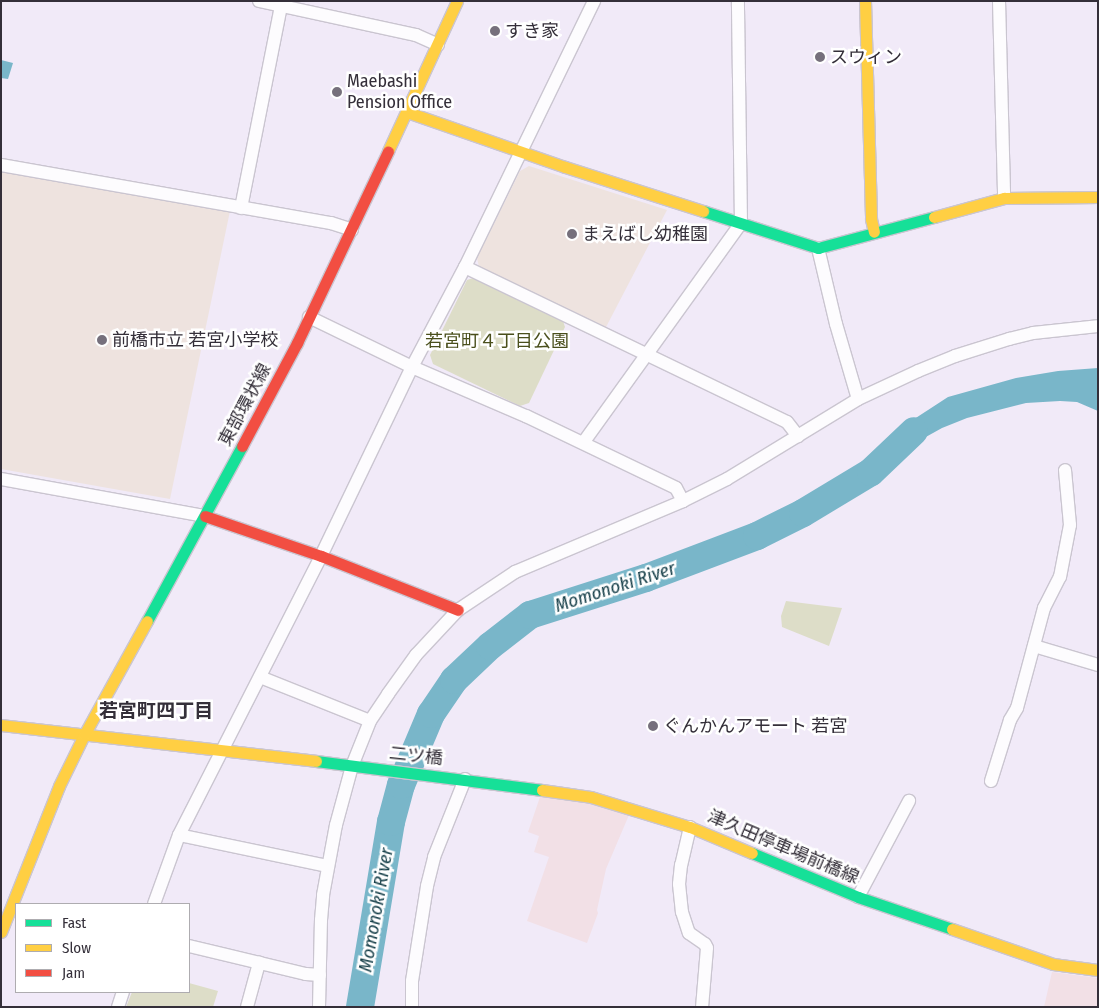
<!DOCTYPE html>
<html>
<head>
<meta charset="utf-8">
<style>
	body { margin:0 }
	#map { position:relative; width:1099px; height:1008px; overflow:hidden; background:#f1eaf8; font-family:"Fira Sans Condensed","Noto Sans JP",sans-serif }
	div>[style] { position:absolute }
	.commercial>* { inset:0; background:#f2e0e6 }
	.education>* { inset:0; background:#eee3df }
	.green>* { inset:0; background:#ddddc8 }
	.water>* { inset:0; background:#79b6c9 }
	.river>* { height:28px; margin:-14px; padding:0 14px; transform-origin:14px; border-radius:14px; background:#79b6c9 }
	.roads { filter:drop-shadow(1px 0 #cac5d0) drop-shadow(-1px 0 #cac5d0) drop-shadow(0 1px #cac5d0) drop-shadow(0 -1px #cac5d0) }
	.street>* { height:12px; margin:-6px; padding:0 6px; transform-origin:6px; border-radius:6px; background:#fdfcfe }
	.fast>* { height:11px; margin:-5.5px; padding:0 5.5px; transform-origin:5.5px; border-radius:5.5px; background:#16e098 }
	.slow>* { height:11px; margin:-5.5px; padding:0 5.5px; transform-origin:5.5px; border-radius:5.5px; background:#ffcf43 }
	.jam>* { height:11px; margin:-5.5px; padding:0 5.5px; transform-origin:5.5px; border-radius:5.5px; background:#f24e42 }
	.dots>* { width:14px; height:14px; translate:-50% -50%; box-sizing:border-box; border:2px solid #fff; border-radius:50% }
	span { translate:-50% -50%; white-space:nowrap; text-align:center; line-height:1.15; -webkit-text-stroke:5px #fff; paint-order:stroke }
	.poi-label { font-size:18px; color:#342f39 }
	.left { translate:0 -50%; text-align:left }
	.park-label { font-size:18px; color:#4a4f1c }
	.street-label { font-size:18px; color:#342f39 }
	.water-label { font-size:19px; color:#163f49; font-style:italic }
	.neighbourhood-label { font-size:19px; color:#342f39; font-weight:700 }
	.frame { position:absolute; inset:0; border:2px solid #342f39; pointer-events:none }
	.legend { position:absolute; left:15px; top:903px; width:175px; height:90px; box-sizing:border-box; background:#fff; border:1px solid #aeacb0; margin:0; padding:6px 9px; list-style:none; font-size:15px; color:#342f39 }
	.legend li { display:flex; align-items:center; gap:10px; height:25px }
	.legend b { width:25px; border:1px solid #aeacb0 }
</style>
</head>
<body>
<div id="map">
	<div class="commercial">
		<div style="clip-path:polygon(540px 797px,591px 803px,629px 815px,606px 869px,597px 910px,598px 913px,587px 943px,527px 921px,549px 857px,534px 852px,539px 836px,528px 832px)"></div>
		<div style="clip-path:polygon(1052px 972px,1098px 978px,1098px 1007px,1044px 1007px)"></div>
	</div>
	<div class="education">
		<div style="clip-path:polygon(529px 166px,667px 210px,605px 329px,479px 267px,477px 258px,520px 171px)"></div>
		<div style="clip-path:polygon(1px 170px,230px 211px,170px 499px,1px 469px)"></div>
	</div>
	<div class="green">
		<div style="clip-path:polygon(476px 277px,562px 318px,565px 327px,529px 403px,520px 406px,433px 364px,430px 355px,467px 280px)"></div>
		<div style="clip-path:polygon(786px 601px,842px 608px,829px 646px,782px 627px,781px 616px)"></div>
		<div style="clip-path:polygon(189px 983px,218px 991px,213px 1007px,126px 1007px,132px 992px,189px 992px)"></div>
	</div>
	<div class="water">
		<div style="clip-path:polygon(1px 60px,13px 63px,8px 79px,1px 78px)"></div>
		<div style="clip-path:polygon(1098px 368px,1098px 411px,1077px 402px,1060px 401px,1026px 403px,967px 418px,942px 428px,924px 438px,873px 479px,905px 425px,948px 397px,1016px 378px,1058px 371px)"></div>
	</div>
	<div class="river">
		<div style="left:360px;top:1007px;width:188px;rotate:-80.5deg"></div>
		<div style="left:391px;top:822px;width:38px;rotate:-75deg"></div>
		<div style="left:401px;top:785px;width:77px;rotate:-67.1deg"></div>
		<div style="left:431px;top:714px;width:41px;rotate:-55.9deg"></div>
		<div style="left:454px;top:680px;width:50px;rotate:-43.4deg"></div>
		<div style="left:490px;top:646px;width:51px;rotate:-37.8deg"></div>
		<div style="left:530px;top:615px;width:122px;rotate:-17.7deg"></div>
		<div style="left:646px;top:578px;width:119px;rotate:-20.7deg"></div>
		<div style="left:757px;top:536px;width:51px;rotate:-26.6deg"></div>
		<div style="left:803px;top:513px;width:79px;rotate:-31.1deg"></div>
		<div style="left:871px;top:472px;width:59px;rotate:-43.6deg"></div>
	</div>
	<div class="roads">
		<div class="street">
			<div style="left:259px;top:1px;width:161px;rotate:12.2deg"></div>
			<div style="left:416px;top:35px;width:24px;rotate:24deg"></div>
			<div style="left:999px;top:1px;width:197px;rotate:88.5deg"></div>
			<div style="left:1px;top:165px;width:335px;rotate:10deg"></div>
			<div style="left:331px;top:223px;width:22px;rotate:18deg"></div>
			<div style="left:241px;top:208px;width:206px;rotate:-78.8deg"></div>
			<div style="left:818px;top:248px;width:78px;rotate:76.7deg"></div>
			<div style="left:836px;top:324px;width:78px;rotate:73.7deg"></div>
			<div style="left:465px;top:267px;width:357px;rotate:25.7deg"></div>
			<div style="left:787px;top:422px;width:18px;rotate:52deg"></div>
			<div style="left:309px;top:317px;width:114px;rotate:25.9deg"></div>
			<div style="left:412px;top:367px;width:124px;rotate:23.3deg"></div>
			<div style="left:526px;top:416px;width:166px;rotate:25.6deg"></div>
			<div style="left:676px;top:488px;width:15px;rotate:62deg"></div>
			<div style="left:583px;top:443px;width:271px;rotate:-54.3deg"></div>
			<div style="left:741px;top:223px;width:222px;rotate:-90.8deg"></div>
			<div style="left:1px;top:479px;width:207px;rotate:10.3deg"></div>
			<div style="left:1034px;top:646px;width:67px;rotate:16.5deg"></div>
			<div style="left:260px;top:677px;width:118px;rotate:21.8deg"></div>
			<div style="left:991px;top:781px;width:64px;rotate:-72.7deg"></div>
			<div style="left:1010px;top:720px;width:14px;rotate:-60deg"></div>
			<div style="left:1017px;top:708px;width:104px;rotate:-74.9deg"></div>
			<div style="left:1044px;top:608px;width:35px;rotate:-63deg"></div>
			<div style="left:1060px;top:577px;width:53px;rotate:-79.1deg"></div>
			<div style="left:1070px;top:525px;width:55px;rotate:-95.2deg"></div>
			<div style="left:690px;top:827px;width:39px;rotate:103deg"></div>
			<div style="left:681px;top:865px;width:19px;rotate:96deg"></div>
			<div style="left:679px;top:884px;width:28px;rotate:84deg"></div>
			<div style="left:682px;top:912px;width:22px;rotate:72deg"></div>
			<div style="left:689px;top:933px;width:19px;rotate:35deg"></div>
			<div style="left:705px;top:944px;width:4px;rotate:63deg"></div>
			<div style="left:707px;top:948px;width:59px;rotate:94.8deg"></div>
			<div style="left:179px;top:835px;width:151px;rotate:11.8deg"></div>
			<div style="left:858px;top:897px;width:109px;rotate:-62deg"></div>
			<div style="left:154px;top:904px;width:73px;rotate:-70.1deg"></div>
			<div style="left:179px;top:835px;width:313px;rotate:-63deg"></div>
			<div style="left:321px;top:556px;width:210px;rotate:-64.3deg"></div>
			<div style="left:412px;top:367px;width:113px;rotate:-62.1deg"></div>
			<div style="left:465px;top:267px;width:296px;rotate:-64.1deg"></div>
			<div style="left:189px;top:946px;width:120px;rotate:13.5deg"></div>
			<div style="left:306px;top:974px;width:14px;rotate:4deg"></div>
			<div style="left:118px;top:1007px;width:16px;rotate:-72deg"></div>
			<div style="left:247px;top:1007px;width:46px;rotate:-74.7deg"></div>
			<div style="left:319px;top:1007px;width:87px;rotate:-88.7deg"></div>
			<div style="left:321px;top:920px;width:25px;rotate:-85deg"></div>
			<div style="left:323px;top:895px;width:71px;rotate:-79.5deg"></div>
			<div style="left:336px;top:825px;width:61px;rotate:-74.8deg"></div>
			<div style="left:352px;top:766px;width:48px;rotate:-68.2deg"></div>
			<div style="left:370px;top:721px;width:32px;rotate:-56deg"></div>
			<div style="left:388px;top:694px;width:48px;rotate:-54.3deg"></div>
			<div style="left:416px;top:655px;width:62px;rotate:-47deg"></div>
			<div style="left:458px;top:610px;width:69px;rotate:-33.7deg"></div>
			<div style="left:515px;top:572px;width:182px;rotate:-22.9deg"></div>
			<div style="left:683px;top:501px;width:49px;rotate:-26.6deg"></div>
			<div style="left:727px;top:479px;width:153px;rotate:-31.4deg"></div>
			<div style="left:858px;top:399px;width:66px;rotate:-25deg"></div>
			<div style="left:918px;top:371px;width:40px;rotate:-22deg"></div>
			<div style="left:955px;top:356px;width:57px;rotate:-17.5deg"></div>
			<div style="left:1009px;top:339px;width:25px;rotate:-14deg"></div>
			<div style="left:1033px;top:333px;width:65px;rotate:-6.1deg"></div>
			<div style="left:412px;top:1007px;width:26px;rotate:-90deg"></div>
			<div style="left:412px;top:981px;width:96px;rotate:-81deg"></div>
			<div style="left:427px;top:886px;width:30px;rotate:-76deg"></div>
			<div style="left:434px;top:857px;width:84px;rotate:-68.3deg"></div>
		</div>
		<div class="fast">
			<div style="left:703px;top:211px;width:121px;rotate:17.8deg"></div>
			<div style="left:818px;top:248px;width:120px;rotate:-15deg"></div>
			<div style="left:147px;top:621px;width:199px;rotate:-61.5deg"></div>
			<div style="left:316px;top:761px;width:228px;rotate:7.3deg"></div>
			<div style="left:752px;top:853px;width:115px;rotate:22.5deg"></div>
			<div style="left:858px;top:897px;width:99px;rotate:18.8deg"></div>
		</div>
		<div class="slow">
			<div style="left:865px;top:1px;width:218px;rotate:88.4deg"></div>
			<div style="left:871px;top:219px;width:13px;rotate:77deg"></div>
			<div style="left:407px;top:112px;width:167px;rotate:19.2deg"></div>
			<div style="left:565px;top:167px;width:145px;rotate:17.7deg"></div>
			<div style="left:388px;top:151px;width:165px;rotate:-65.3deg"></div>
			<div style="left:934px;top:217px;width:73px;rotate:-15.2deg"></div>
			<div style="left:1004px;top:198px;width:94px;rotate:-0.6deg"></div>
			<div style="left:1px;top:725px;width:317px;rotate:6.5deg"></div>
			<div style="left:542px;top:790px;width:49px;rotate:8.1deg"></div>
			<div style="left:591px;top:797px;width:103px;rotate:16.9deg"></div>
			<div style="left:690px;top:827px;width:67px;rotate:22.8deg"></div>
			<div style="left:952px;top:929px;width:107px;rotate:19.1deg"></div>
			<div style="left:1053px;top:964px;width:45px;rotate:7.6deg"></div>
			<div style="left:1px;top:932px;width:157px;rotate:-68.3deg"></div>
			<div style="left:59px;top:786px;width:57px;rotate:-63.9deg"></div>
			<div style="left:84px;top:735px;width:130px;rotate:-61.1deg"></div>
		</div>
		<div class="jam">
			<div style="left:242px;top:446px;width:117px;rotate:-61.9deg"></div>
			<div style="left:297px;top:343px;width:212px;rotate:-64.6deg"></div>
			<div style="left:205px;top:516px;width:123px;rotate:19deg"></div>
			<div style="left:321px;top:556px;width:147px;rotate:21.5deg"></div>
		</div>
	</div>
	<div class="dots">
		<div style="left:495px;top:31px;background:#76707c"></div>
		<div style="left:820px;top:57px;background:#76707c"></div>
		<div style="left:337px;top:92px;background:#76707c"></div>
		<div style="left:572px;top:234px;background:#76707c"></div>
		<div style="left:102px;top:340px;background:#76707c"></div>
		<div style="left:653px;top:726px;background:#76707c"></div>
	</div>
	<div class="poi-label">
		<span class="left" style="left:505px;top:31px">すき家</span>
		<span class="left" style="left:830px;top:57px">スウィン</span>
		<span class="left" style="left:347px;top:92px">Maebashi<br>Pension Office</span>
		<span class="left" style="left:582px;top:234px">まえばし幼稚園</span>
		<span class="left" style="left:112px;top:340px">前橋市立 若宮小学校</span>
		<span class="left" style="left:663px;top:726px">ぐんかんアモート 若宮</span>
	</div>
	<div class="park-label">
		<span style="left:497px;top:341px">若宮町４丁目公園</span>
	</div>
	<div class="street-label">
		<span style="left:245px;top:405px;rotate:-62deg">東部環状線</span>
		<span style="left:416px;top:756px;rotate:6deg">二ツ橋</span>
		<span style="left:783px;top:847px;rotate:23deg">津久田停車場前橋線</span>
	</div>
	<div class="water-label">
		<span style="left:615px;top:587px;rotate:-18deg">Momonoki River</span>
		<span style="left:376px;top:910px;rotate:-80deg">Momonoki River</span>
	</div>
	<div class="neighbourhood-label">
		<span style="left:156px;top:711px">若宮町四丁目</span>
	</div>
	<div class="frame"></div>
	<ul class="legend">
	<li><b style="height:6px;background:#16e098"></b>Fast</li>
	<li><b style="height:6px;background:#ffcf43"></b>Slow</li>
	<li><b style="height:6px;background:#f24e42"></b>Jam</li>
	</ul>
</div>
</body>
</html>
